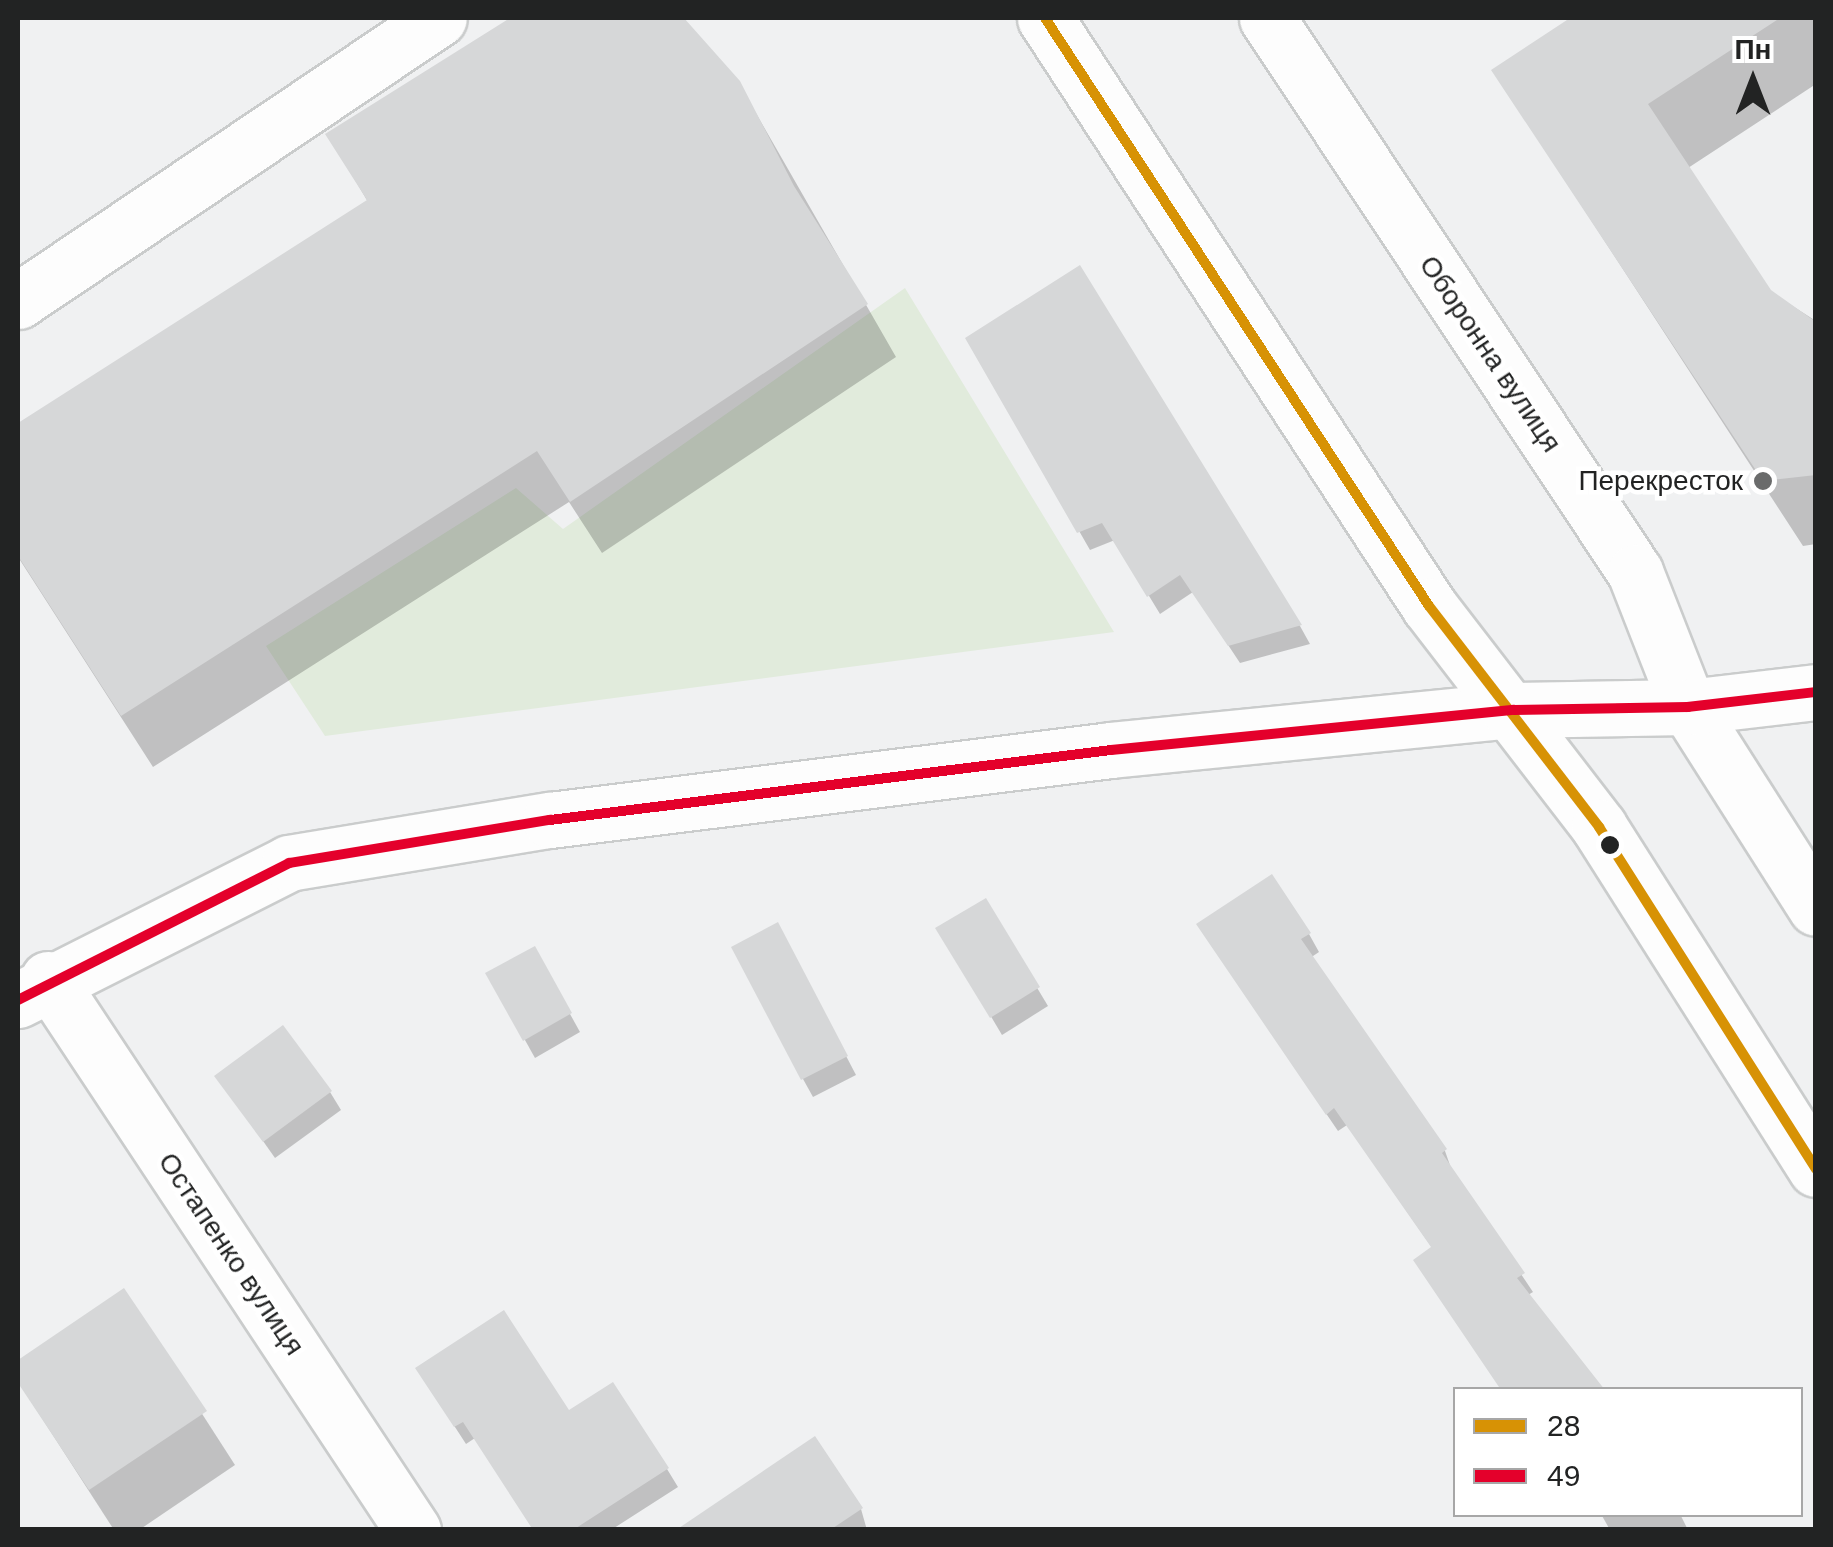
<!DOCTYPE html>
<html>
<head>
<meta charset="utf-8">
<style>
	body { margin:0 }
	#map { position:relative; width:1833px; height:1547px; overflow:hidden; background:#f0f1f2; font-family:Helvetica,sans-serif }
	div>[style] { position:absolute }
	.green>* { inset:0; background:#e1ebdc }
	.shadow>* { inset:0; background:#0003 }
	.building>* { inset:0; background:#d6d7d8 }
	.roads { filter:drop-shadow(2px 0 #cacccc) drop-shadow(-2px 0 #cacccc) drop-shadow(0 2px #cacccc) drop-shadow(0 -2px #cacccc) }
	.minor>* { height:55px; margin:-27.5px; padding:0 27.5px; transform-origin:27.5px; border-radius:27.5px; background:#fdfdfd }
	.major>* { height:55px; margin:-27.5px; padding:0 27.5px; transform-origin:27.5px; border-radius:27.5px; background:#fdfdfd }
	.bus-1>* { height:10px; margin:-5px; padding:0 5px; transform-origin:5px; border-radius:5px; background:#d79205 }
	.bus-2>* { height:10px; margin:-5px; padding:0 5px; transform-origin:5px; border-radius:5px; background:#e4002b }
	.dots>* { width:28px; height:28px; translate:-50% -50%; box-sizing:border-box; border:5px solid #fff; border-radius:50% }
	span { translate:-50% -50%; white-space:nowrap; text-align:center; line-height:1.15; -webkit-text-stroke:9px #fff; paint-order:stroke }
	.street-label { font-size:28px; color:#222323 }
	.poi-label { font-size:28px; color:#222323 }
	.right { translate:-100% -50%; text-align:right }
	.frame { position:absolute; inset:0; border:20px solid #222323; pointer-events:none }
	.legend { position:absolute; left:1453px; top:1387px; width:350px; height:130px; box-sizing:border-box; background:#fff; border:2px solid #a7a7a7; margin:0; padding:12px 18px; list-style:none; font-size:30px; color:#222323 }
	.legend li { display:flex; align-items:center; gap:20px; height:50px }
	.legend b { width:50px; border:2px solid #a7a7a7 }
	.north { position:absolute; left:1703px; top:30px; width:100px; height:100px; -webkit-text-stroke:8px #fff; paint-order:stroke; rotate:0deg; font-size:28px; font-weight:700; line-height:40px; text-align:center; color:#222323 }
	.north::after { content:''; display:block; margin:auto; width:35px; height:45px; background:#222323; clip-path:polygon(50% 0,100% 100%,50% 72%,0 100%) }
</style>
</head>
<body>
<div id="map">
	<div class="green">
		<div style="clip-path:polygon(905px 288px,1114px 632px,325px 736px,266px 646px,516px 488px,563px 529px)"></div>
	</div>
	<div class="shadow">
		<div style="clip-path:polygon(515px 18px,682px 18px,738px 82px,896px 357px,602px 553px,569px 502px,153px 767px,18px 557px,18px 426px,368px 202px,328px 134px)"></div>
		<div style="clip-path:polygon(1575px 18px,1816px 18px,1816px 84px,1688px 168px,1769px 291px,1816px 321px,1816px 544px,1803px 546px,1494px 71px)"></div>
		<div style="clip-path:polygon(1079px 268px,1300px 626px,1310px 644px,1240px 663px,1193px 592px,1160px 614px,1115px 540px,1090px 550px,969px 339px)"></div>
		<div style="clip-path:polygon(985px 901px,1048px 1006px,1002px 1035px,939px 929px)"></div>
		<div style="clip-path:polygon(1309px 934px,1319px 952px,1310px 958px,1445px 1151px,1452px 1171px,1533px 1292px,1528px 1295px,1433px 1249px,1347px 1125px,1338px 1131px,1210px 943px)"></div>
		<div style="clip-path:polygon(787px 943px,856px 1075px,813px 1097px,803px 1079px)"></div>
		<div style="clip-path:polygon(534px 949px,580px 1032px,535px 1058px,488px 974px)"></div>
		<div style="clip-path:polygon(217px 1076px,330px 1092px,341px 1110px,275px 1158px)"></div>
		<div style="clip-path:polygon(123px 1291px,235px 1465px,139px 1530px,114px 1530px,18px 1381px,18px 1363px)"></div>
		<div style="clip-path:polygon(429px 1387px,568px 1414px,667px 1469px,678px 1487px,611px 1530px,535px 1530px,475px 1438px,466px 1444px)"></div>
		<div style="clip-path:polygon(861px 1509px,867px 1530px,729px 1530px)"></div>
		<div style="clip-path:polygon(1601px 1514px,1680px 1514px,1688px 1530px,1610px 1530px)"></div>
	</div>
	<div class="building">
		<div style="clip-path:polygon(510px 18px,684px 18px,740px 81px,794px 186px,868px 304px,570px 502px,537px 451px,121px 716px,18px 556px,18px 423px,367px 200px,325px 134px)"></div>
		<div style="clip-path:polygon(1570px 18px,1780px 18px,1648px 104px,1771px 290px,1816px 322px,1816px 475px,1763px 481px,1491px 70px)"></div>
		<div style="clip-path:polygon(1080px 265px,1302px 625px,1228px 646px,1180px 575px,1147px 597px,1102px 523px,1077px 533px,965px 338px)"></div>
		<div style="clip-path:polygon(1272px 874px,1311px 933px,1301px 939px,1447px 1149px,1442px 1153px,1525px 1273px,1517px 1278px,1605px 1390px,1501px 1390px,1413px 1260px,1431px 1247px,1334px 1108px,1326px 1115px,1196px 924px)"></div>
		<div style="clip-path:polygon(986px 898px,1040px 987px,990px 1018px,935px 928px)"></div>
		<div style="clip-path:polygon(778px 922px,848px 1056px,801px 1080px,731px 947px)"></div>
		<div style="clip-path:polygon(535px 946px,572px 1013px,523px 1041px,485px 973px)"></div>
		<div style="clip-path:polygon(283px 1025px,332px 1091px,263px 1142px,214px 1076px)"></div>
		<div style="clip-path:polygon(124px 1288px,207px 1411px,89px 1490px,18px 1383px,18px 1360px)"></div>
		<div style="clip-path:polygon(504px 1310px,569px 1410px,613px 1382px,669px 1468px,573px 1530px,533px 1530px,463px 1422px,454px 1427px,415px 1368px)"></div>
		<div style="clip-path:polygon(815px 1436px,863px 1508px,830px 1530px,676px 1530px)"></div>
	</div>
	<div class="roads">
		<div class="minor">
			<div style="left:18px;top:301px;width:507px;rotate:-33.91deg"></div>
			<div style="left:48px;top:979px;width:661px;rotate:56.48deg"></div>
			<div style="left:18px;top:1000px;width:304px;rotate:-26.8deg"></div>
			<div style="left:289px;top:863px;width:265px;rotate:-9.4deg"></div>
			<div style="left:550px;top:820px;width:565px;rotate:-7.11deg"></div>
			<div style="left:1111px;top:750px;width:405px;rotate:-5.7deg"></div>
		</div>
		<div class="major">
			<div style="left:1045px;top:18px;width:702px;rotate:56.85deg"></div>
			<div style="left:1429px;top:606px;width:279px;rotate:52.4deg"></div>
			<div style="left:1599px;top:827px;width:405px;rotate:57.6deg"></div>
			<div style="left:1267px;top:18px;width:665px;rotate:56.41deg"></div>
			<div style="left:1635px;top:572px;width:145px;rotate:68.6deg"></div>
			<div style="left:1688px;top:707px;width:238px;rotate:57.5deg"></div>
			<div style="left:1514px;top:710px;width:174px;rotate:-1deg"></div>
			<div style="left:1688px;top:707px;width:129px;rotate:-6.7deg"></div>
		</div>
	</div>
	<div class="bus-1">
		<div style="left:1045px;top:18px;width:702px;rotate:56.85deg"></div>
		<div style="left:1429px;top:606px;width:279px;rotate:52.4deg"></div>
		<div style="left:1599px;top:827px;width:405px;rotate:57.6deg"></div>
	</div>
	<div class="bus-2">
		<div style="left:18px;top:1000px;width:304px;rotate:-26.8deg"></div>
		<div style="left:289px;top:863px;width:265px;rotate:-9.4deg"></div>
		<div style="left:550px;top:820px;width:565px;rotate:-7.11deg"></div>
		<div style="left:1111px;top:750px;width:405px;rotate:-5.7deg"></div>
		<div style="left:1514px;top:710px;width:174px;rotate:-1deg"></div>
		<div style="left:1688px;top:707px;width:129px;rotate:-6.7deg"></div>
	</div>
	<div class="dots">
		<div style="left:1763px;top:481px;background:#6a6b6b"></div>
		<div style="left:1610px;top:845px;background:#222323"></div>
	</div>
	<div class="street-label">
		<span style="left:1490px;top:354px;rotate:56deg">Оборонна вулиця</span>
		<span style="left:231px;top:1254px;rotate:56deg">Остапенко вулиця</span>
	</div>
	<div class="poi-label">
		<span class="right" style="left:1743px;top:481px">Перекресток</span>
	</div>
	<div class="frame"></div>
	<ul class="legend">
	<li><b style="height:12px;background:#d79205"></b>28</li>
	<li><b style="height:12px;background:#e4002b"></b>49</li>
	</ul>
	<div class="north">Пн</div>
</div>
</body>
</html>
